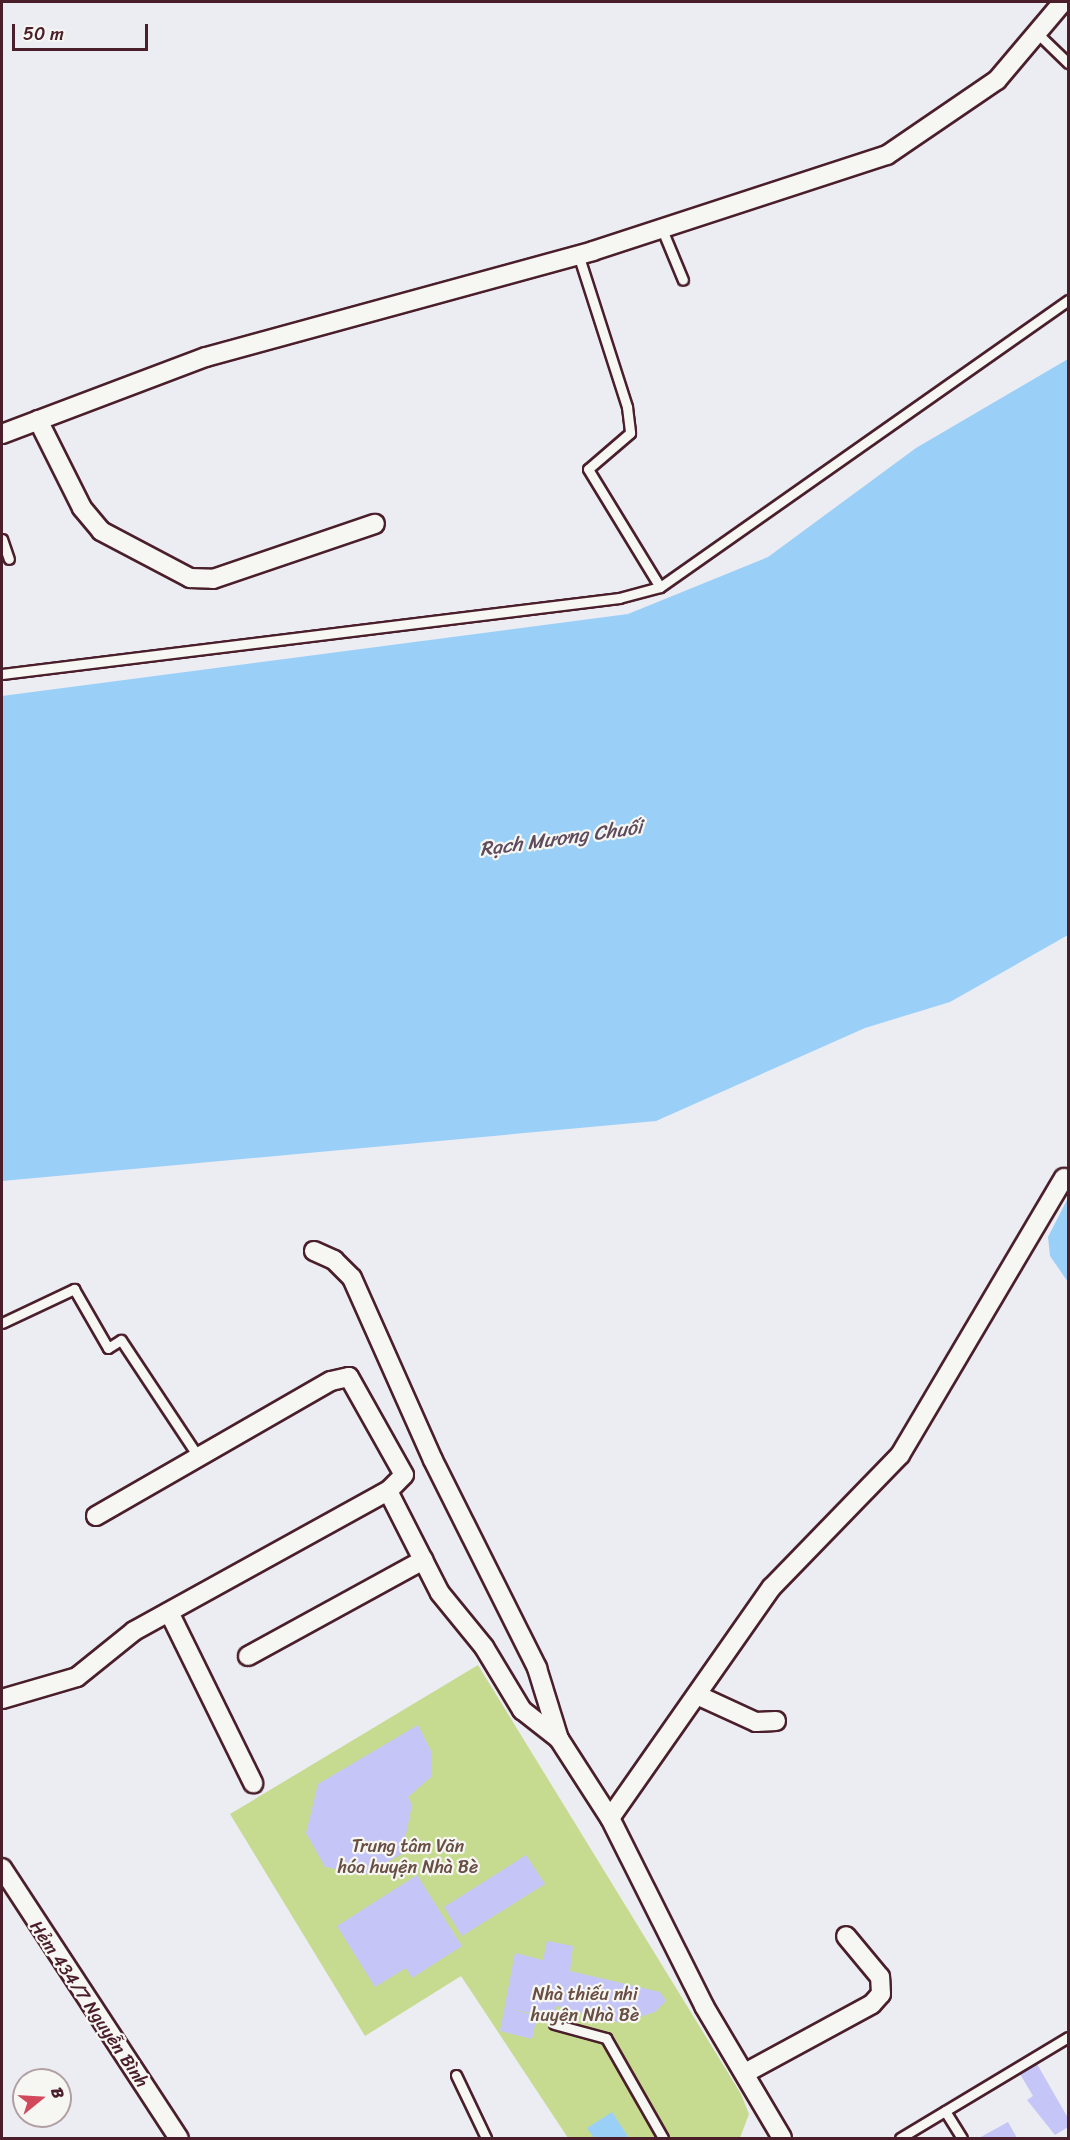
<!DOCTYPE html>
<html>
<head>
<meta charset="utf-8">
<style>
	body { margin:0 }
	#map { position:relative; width:1070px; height:2140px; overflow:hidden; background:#ececf3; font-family:Sriracha,sans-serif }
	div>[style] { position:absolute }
	.green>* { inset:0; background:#c7db90 }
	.water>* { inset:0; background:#9ad0f8 }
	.building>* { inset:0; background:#c5c5f7 }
	.roads { filter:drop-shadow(2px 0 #4a1f2b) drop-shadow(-2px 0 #4a1f2b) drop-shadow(0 2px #4a1f2b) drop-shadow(0 -2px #4a1f2b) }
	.service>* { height:9px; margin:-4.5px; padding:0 4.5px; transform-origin:4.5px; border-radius:4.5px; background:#f6f6f2 }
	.minor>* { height:18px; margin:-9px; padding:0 9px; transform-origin:9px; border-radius:9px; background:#f6f6f2 }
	span { translate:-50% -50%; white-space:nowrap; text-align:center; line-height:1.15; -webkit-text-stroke:4.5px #f6f6f2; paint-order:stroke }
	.park-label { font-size:18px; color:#694e44 }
	.street-label { font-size:18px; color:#4a1f2b }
	.water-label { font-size:20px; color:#5e4b5e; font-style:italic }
	.frame { position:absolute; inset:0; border:3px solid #4a1f2b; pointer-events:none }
	.north { position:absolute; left:12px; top:2068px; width:60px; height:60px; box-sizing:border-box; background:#f6f6f2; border:2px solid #b1a0a2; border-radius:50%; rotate:72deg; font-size:16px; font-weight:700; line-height:24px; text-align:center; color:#4a1f2b }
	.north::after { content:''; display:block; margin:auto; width:21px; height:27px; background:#d1495b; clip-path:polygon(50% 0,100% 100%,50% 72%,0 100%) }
	.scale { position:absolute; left:12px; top:24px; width:136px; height:27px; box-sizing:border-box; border:3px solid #4a1f2b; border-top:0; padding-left:8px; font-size:18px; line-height:21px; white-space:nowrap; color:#4a1f2b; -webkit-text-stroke:4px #f6f6f2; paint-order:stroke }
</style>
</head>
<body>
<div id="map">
	<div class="green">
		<div style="clip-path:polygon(478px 1665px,741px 2094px,749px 2114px,740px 2138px,568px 2138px,461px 1976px,365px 2036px,230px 1814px)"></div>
	</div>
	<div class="water">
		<div style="clip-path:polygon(1068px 359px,1068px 935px,950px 1002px,865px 1028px,656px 1121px,2px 1181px,2px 696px,628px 614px,768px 557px,916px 448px)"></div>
		<div style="clip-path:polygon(1068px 1198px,1068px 1282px,1050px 1256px,1048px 1237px)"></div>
		<div style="clip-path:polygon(612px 2112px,629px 2138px,594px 2138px,587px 2128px)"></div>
	</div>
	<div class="building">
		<div style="clip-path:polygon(418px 1725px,432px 1753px,431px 1777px,408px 1797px,412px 1805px,402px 1854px,364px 1875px,325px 1867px,306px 1833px,318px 1784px)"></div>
		<div style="clip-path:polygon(526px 1855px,545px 1884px,462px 1936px,444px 1907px)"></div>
		<div style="clip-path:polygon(417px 1875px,462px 1946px,412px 1978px,406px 1968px,375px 1987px,337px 1926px)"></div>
		<div style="clip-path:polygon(547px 1941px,573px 1946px,570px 1971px,660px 1992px,666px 2001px,655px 2012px,621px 2023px,556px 2006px,554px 2018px,511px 2009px,537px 2016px,532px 2039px,500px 2031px,515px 1953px,543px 1960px)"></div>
		<div style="clip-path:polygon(1037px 2064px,1068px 2118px,1068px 2127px,1055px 2135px,1027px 2100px,1033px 2096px,1020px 2074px)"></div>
		<div style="clip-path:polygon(1008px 2122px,1017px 2138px,979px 2138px)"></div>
	</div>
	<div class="roads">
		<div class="service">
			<div style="left:1037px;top:33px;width:43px;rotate:44.1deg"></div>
			<div style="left:661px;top:227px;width:57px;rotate:67.5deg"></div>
			<div style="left:578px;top:254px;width:161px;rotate:72.2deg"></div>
			<div style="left:627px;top:407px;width:26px;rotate:83deg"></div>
			<div style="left:630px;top:433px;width:55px;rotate:139.4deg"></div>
			<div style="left:588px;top:469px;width:138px;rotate:58.6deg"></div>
			<div style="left:2px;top:539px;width:21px;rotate:71deg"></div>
			<div style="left:2px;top:674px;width:622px;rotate:-7.02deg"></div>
			<div style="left:619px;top:598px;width:42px;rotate:-15deg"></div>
			<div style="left:660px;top:587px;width:499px;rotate:-35.1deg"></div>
			<div style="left:2px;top:1323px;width:80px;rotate:-25.3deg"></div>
			<div style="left:74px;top:1289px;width:68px;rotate:60deg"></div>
			<div style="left:108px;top:1348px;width:15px;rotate:-32deg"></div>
			<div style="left:121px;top:1340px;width:141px;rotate:56.5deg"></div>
			<div style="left:554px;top:2024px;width:54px;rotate:15.1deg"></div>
			<div style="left:606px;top:2038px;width:115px;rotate:60.3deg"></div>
			<div style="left:456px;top:2075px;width:70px;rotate:64.5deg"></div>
			<div style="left:945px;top:2111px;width:32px;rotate:58deg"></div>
			<div style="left:900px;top:2138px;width:196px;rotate:-31deg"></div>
		</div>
		<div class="minor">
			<div style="left:38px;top:420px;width:98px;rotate:63.4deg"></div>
			<div style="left:82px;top:508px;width:30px;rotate:50deg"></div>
			<div style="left:101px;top:531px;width:101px;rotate:27.8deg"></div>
			<div style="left:190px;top:578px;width:23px;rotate:2deg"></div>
			<div style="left:213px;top:579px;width:171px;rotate:-18.8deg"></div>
			<div style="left:2px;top:434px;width:218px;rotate:-20.7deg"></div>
			<div style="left:206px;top:357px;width:401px;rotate:-15.3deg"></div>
			<div style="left:593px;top:251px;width:309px;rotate:-18.1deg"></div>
			<div style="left:887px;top:155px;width:133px;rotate:-34.3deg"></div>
			<div style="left:997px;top:80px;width:102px;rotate:-49.8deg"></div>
			<div style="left:314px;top:1251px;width:22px;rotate:24deg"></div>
			<div style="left:334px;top:1260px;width:25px;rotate:45deg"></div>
			<div style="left:352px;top:1278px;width:199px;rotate:66deg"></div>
			<div style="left:433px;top:1460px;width:233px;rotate:63.4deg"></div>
			<div style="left:537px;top:1668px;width:74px;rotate:72.8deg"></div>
			<div style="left:96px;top:1516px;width:271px;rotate:-29.9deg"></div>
			<div style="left:331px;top:1381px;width:18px;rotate:-13deg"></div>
			<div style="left:349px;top:1377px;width:112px;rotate:60.7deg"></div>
			<div style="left:404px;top:1475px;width:23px;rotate:135deg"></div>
			<div style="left:388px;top:1491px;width:114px;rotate:63deg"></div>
			<div style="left:440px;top:1593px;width:70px;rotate:50.8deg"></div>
			<div style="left:484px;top:1647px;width:74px;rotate:58.9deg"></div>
			<div style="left:522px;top:1710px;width:47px;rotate:38.1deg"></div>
			<div style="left:559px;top:1739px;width:94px;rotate:57.2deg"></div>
			<div style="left:610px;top:1818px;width:210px;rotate:63.4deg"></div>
			<div style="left:704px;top:2006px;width:153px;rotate:59.4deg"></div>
			<div style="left:169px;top:1612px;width:191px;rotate:63.8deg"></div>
			<div style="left:248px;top:1656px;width:200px;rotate:-28.7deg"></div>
			<div style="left:697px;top:1695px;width:65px;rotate:24.6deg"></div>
			<div style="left:756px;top:1722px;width:20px;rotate:-3deg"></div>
			<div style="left:2px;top:1699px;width:78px;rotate:-16.3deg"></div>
			<div style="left:77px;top:1677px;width:73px;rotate:-38.9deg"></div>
			<div style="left:134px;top:1631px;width:290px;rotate:-28.9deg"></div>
			<div style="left:610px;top:1818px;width:282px;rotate:-55deg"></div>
			<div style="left:772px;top:1587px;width:184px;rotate:-45.9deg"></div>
			<div style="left:900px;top:1455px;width:322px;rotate:-59.4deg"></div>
			<div style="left:2px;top:1868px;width:323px;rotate:56.8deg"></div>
			<div style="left:747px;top:2072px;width:142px;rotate:-28.5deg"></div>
			<div style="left:872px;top:2004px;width:13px;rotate:-48deg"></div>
			<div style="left:881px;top:1994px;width:17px;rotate:-93deg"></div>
			<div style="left:880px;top:1977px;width:53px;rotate:-129.7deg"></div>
		</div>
	</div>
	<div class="park-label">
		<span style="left:408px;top:1857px">Trung tâm Văn<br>hóa huyện Nhà Bè</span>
		<span style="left:585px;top:2005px">Nhà thiếu nhi<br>huyện Nhà Bè</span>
	</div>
	<div class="street-label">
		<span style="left:89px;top:2004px;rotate:56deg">Hẻm 434/7 Nguyễn Bình</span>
	</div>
	<div class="water-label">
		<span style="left:561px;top:838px;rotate:-8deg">Rạch Mương Chuối</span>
	</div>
	<div class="frame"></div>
	<div class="north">B</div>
	<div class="scale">50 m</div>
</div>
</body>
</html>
